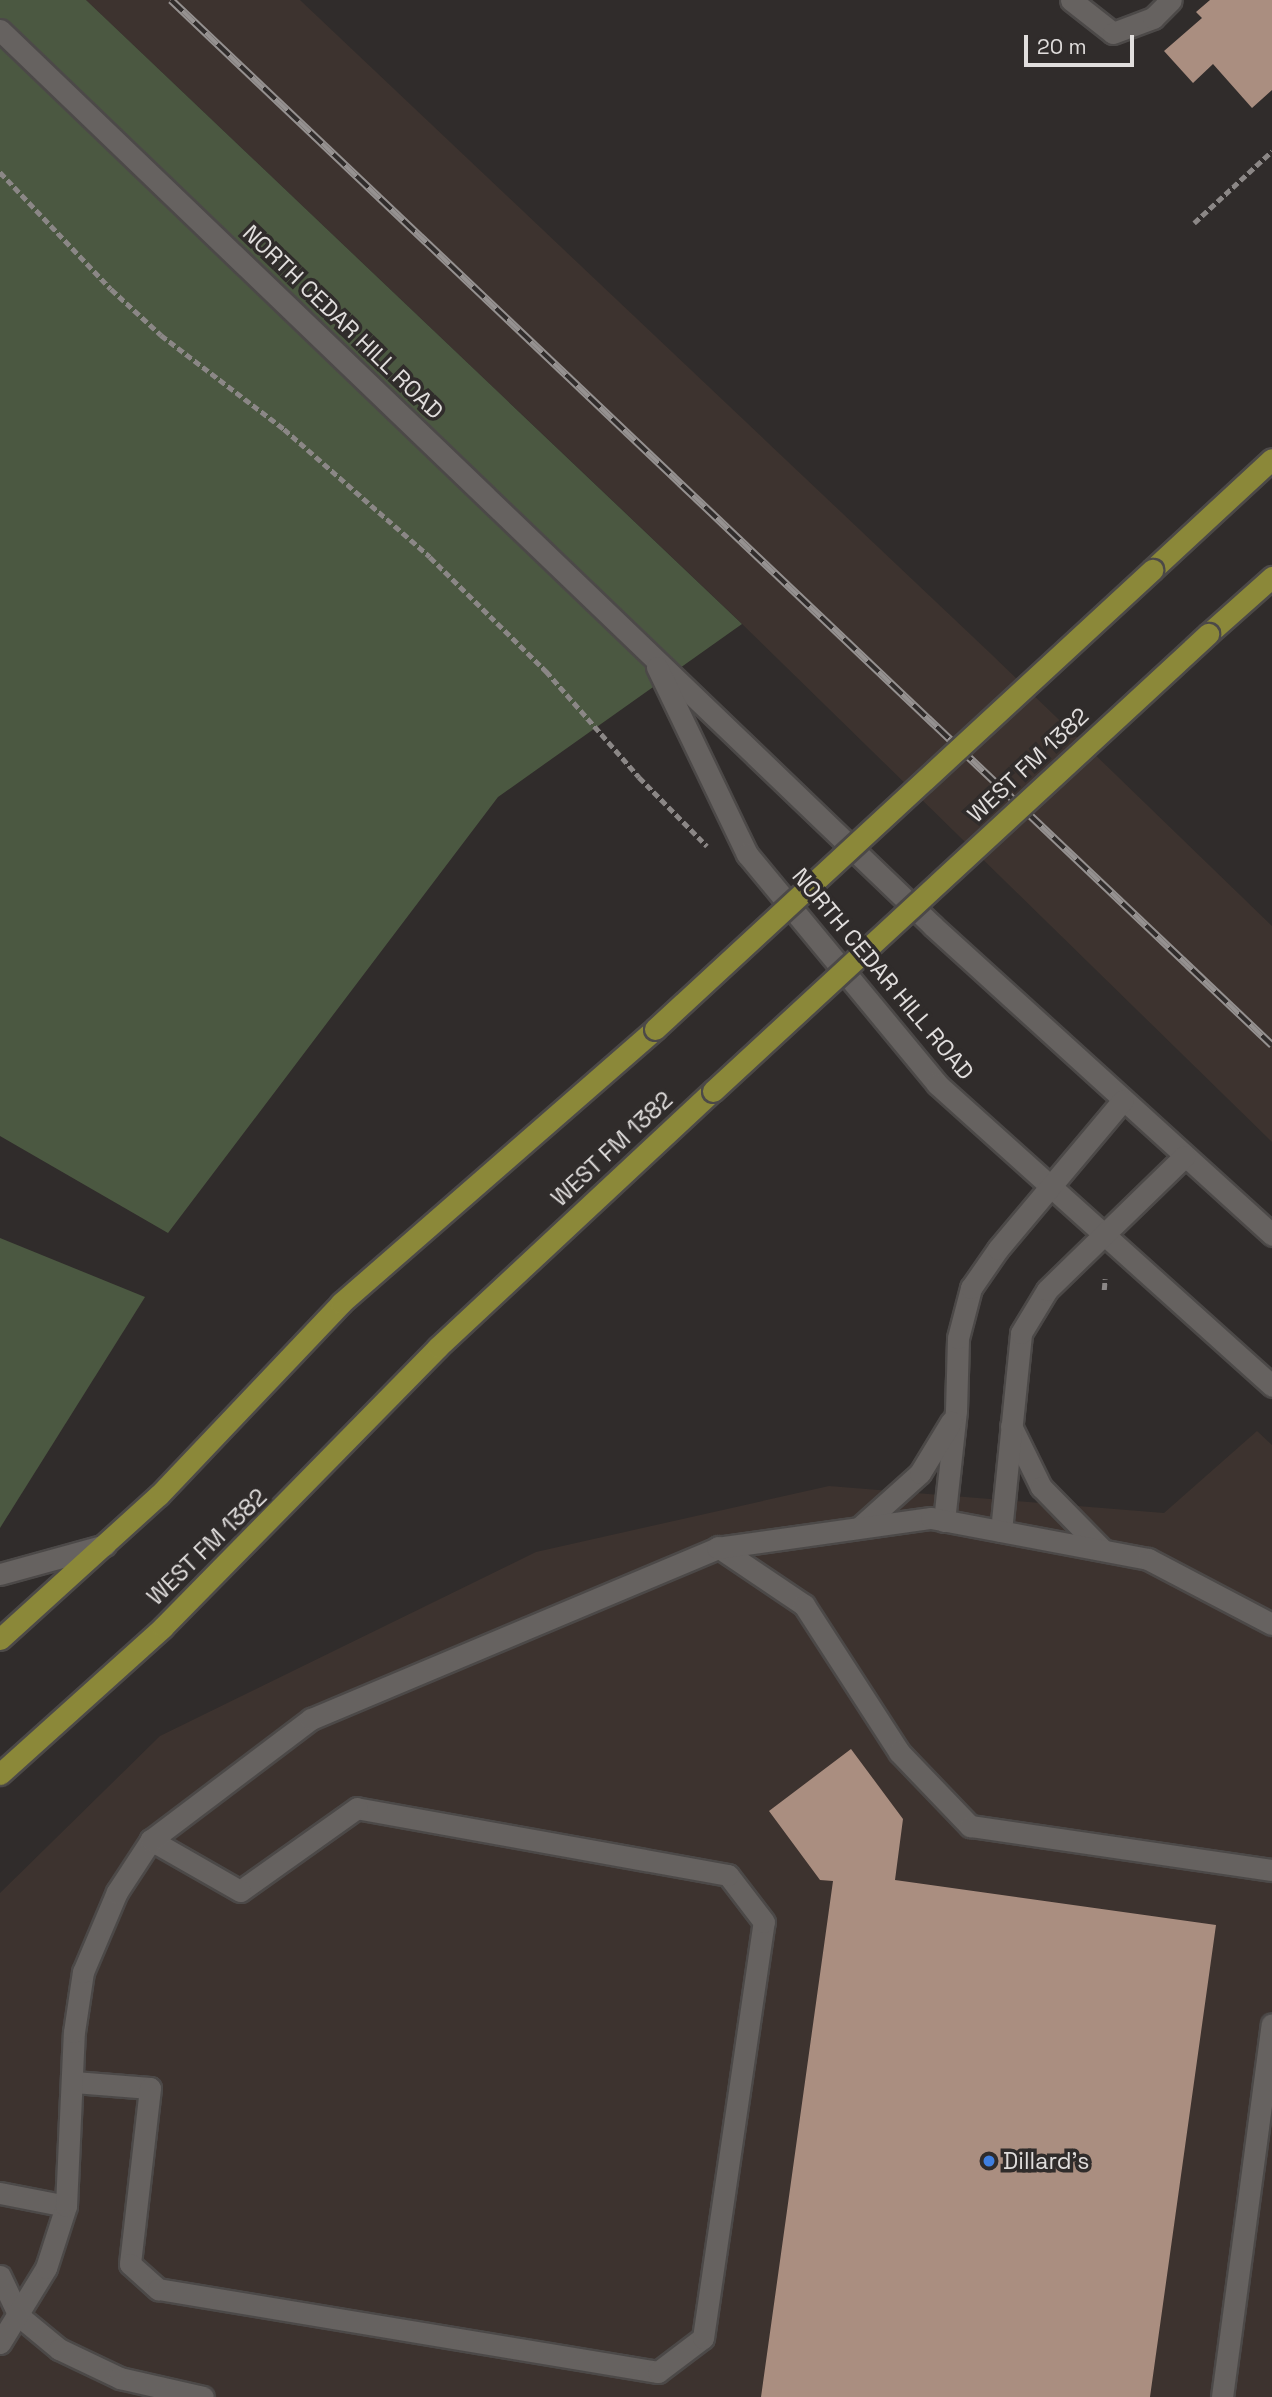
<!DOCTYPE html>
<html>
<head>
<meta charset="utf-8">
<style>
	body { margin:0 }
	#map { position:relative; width:1272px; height:2397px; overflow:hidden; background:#302c2b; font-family:"Space Grotesk",sans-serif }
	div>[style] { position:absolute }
	.built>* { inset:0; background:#3d332f }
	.forest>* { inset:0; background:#4b5841 }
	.building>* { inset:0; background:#aa8e80 }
	.path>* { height:4.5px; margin-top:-2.25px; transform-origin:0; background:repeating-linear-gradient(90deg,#8b8786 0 7px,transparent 0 10.5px) }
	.roads { filter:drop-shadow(2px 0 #4c4948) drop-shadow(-2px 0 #4c4948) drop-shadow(0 2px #4c4948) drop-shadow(0 -2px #4c4948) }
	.minor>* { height:21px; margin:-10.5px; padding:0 10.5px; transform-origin:10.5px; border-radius:10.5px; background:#666260 }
	.major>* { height:21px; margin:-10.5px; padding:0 10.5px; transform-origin:10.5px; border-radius:10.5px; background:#8b8839 }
	.rail>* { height:8px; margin-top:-4px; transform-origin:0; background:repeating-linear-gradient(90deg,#302c2b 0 16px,#959190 0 32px); box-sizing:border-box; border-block:2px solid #959190 }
	.bridges { filter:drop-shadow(2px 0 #4c4948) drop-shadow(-2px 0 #4c4948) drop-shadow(0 2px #4c4948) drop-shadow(0 -2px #4c4948) }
	.major-bridge>* { height:21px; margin:-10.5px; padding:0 10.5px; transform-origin:10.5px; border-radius:10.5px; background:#8b8839 }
	.dots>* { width:19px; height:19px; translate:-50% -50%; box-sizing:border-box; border:4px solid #302c2b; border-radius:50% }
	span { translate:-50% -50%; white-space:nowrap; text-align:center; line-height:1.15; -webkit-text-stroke:7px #302c2b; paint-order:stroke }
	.street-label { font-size:23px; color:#e1dedd }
	.poi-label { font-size:23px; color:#e1dedd }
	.left { translate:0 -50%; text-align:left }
	.scale { position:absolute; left:1024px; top:35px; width:110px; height:32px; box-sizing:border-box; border:4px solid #e1dedd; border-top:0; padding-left:9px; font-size:21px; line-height:24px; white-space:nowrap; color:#e1dedd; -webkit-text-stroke:5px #302c2b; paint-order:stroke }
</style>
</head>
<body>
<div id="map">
	<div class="built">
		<div style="clip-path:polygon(86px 0,300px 0,990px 653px,1272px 926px,1272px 1142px,737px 619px)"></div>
		<div style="clip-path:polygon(1257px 1431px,1272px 1445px,1272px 2397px,0 2397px,0 1893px,160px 1736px,536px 1552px,829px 1486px,1164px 1513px)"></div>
	</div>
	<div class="forest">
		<div style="clip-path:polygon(0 0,86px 0,742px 624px,498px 797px,168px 1233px,0 1136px)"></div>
		<div style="clip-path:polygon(0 1238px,145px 1297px,0 1528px)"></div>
	</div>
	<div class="building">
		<div style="clip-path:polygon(1210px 0,1272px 0,1272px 90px,1252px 108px,1213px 64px,1193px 83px,1164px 51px,1202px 18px,1196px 12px)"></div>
		<div style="clip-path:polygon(851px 1749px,903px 1819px,895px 1880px,1216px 1925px,1150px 2397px,761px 2397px,833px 1881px,820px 1880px,769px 1811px)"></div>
	</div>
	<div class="path">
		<div style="left:0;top:172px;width:161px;rotate:46.5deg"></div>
		<div style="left:111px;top:289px;width:68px;rotate:42.6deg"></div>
		<div style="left:161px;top:335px;width:155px;rotate:37.4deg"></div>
		<div style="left:284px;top:429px;width:194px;rotate:41.2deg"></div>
		<div style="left:430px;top:557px;width:163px;rotate:44.5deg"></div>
		<div style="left:546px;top:671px;width:141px;rotate:48.7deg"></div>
		<div style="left:639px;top:777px;width:97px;rotate:45.4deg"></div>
		<div style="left:1194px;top:223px;width:106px;rotate:-42.7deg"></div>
		<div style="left:1104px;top:1290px;width:11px;rotate:-85deg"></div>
	</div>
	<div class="roads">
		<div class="minor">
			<div style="left:1071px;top:0;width:53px;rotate:38.2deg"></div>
			<div style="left:1113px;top:33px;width:43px;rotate:-20.6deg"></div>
			<div style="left:1153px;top:18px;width:25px;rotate:-45deg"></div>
			<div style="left:0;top:30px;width:1294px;rotate:43.84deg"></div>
			<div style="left:933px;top:926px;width:459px;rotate:42.3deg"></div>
			<div style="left:657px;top:667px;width:208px;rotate:64.3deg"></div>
			<div style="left:747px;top:854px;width:298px;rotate:50.4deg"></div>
			<div style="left:937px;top:1084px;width:451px;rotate:42deg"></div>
			<div style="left:1011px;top:1426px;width:68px;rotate:63.8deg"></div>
			<div style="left:1041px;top:1487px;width:88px;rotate:45.5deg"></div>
			<div style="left:944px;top:1521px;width:111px;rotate:-83.8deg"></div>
			<div style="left:956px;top:1411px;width:73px;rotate:-88.4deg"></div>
			<div style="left:958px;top:1338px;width:52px;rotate:-75.4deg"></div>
			<div style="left:971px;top:1288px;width:47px;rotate:-55.3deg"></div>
			<div style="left:998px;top:1249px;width:194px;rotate:-50deg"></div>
			<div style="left:861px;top:1526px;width:79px;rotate:-41.9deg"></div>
			<div style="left:920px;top:1473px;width:60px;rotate:-58.7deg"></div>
			<div style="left:1001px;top:1531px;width:199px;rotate:-84.2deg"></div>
			<div style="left:1021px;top:1333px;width:50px;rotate:-58.8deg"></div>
			<div style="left:1047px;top:1290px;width:192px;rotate:-44.2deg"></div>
			<div style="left:718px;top:1547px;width:104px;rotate:34deg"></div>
			<div style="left:804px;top:1605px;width:175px;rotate:57.1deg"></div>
			<div style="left:899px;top:1752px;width:103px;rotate:46.2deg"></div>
			<div style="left:970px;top:1826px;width:305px;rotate:8.3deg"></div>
			<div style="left:0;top:1574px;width:109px;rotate:-15.4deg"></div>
			<div style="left:74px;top:2082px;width:76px;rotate:4.5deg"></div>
			<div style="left:150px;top:2088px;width:177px;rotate:96.5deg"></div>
			<div style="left:130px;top:2264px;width:38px;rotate:42deg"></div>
			<div style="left:158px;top:2289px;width:507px;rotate:9.43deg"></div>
			<div style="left:658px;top:2372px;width:56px;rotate:-37.1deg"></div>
			<div style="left:703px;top:2338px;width:420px;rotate:-81.7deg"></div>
			<div style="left:764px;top:1922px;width:59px;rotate:-127.5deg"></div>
			<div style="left:728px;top:1875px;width:377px;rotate:-169.8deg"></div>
			<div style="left:357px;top:1808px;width:143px;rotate:144.6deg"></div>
			<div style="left:240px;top:1891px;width:103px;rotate:-150.2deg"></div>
			<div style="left:0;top:2193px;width:67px;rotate:11.1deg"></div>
			<div style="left:0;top:2276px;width:44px;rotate:64.6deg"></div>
			<div style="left:19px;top:2316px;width:52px;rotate:39.5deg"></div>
			<div style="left:59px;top:2349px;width:68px;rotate:25.4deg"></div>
			<div style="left:120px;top:2378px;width:85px;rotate:12.9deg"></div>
			<div style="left:0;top:2343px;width:88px;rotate:-58.5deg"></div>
			<div style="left:46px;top:2268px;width:65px;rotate:-72.1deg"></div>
			<div style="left:66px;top:2206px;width:174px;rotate:-87.4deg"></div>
			<div style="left:74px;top:2032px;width:61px;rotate:-81.5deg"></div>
			<div style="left:83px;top:1972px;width:87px;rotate:-67deg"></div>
			<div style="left:117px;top:1892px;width:62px;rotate:-56.8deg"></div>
			<div style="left:151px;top:1840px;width:201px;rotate:-37.1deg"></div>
			<div style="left:311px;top:1719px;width:441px;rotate:-22.8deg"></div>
			<div style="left:717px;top:1548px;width:216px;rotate:-8deg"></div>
			<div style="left:931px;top:1518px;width:221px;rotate:10.7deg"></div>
			<div style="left:1148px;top:1559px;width:140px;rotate:27.7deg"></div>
			<div style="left:1222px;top:2397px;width:376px;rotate:-82.4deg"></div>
		</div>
		<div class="major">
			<div style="left:1152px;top:570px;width:163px;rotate:-42.8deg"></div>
			<div style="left:1208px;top:634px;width:86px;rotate:-41.7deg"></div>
			<div style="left:0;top:1639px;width:215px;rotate:-42.2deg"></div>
			<div style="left:159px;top:1495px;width:265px;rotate:-46.5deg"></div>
			<div style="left:341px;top:1303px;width:417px;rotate:-41.1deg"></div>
			<div style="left:0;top:1774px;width:219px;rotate:-42deg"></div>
			<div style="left:163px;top:1627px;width:392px;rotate:-45.5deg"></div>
			<div style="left:438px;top:1347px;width:376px;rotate:-43deg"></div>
		</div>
	</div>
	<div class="rail">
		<div style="left:171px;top:0;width:1518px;rotate:43.51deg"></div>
	</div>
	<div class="bridges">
		<div class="major-bridge">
			<div style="left:655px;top:1029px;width:677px;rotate:-42.72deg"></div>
			<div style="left:713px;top:1091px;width:674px;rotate:-42.71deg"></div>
		</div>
	</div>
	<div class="dots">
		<div style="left:989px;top:2161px;background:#3f7fe0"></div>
	</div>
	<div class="street-label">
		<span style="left:343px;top:322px;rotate:44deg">NORTH CEDAR HILL ROAD</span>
		<span style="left:1028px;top:765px;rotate:-43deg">WEST FM 1382</span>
		<span style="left:883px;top:974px;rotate:50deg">NORTH CEDAR HILL ROAD</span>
		<span style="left:612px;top:1149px;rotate:-43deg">WEST FM 1382</span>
		<span style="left:207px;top:1547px;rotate:-44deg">WEST FM 1382</span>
	</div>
	<div class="poi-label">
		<span class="left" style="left:1003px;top:2161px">Dillard's</span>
	</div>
	<div class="scale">20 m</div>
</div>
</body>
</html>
